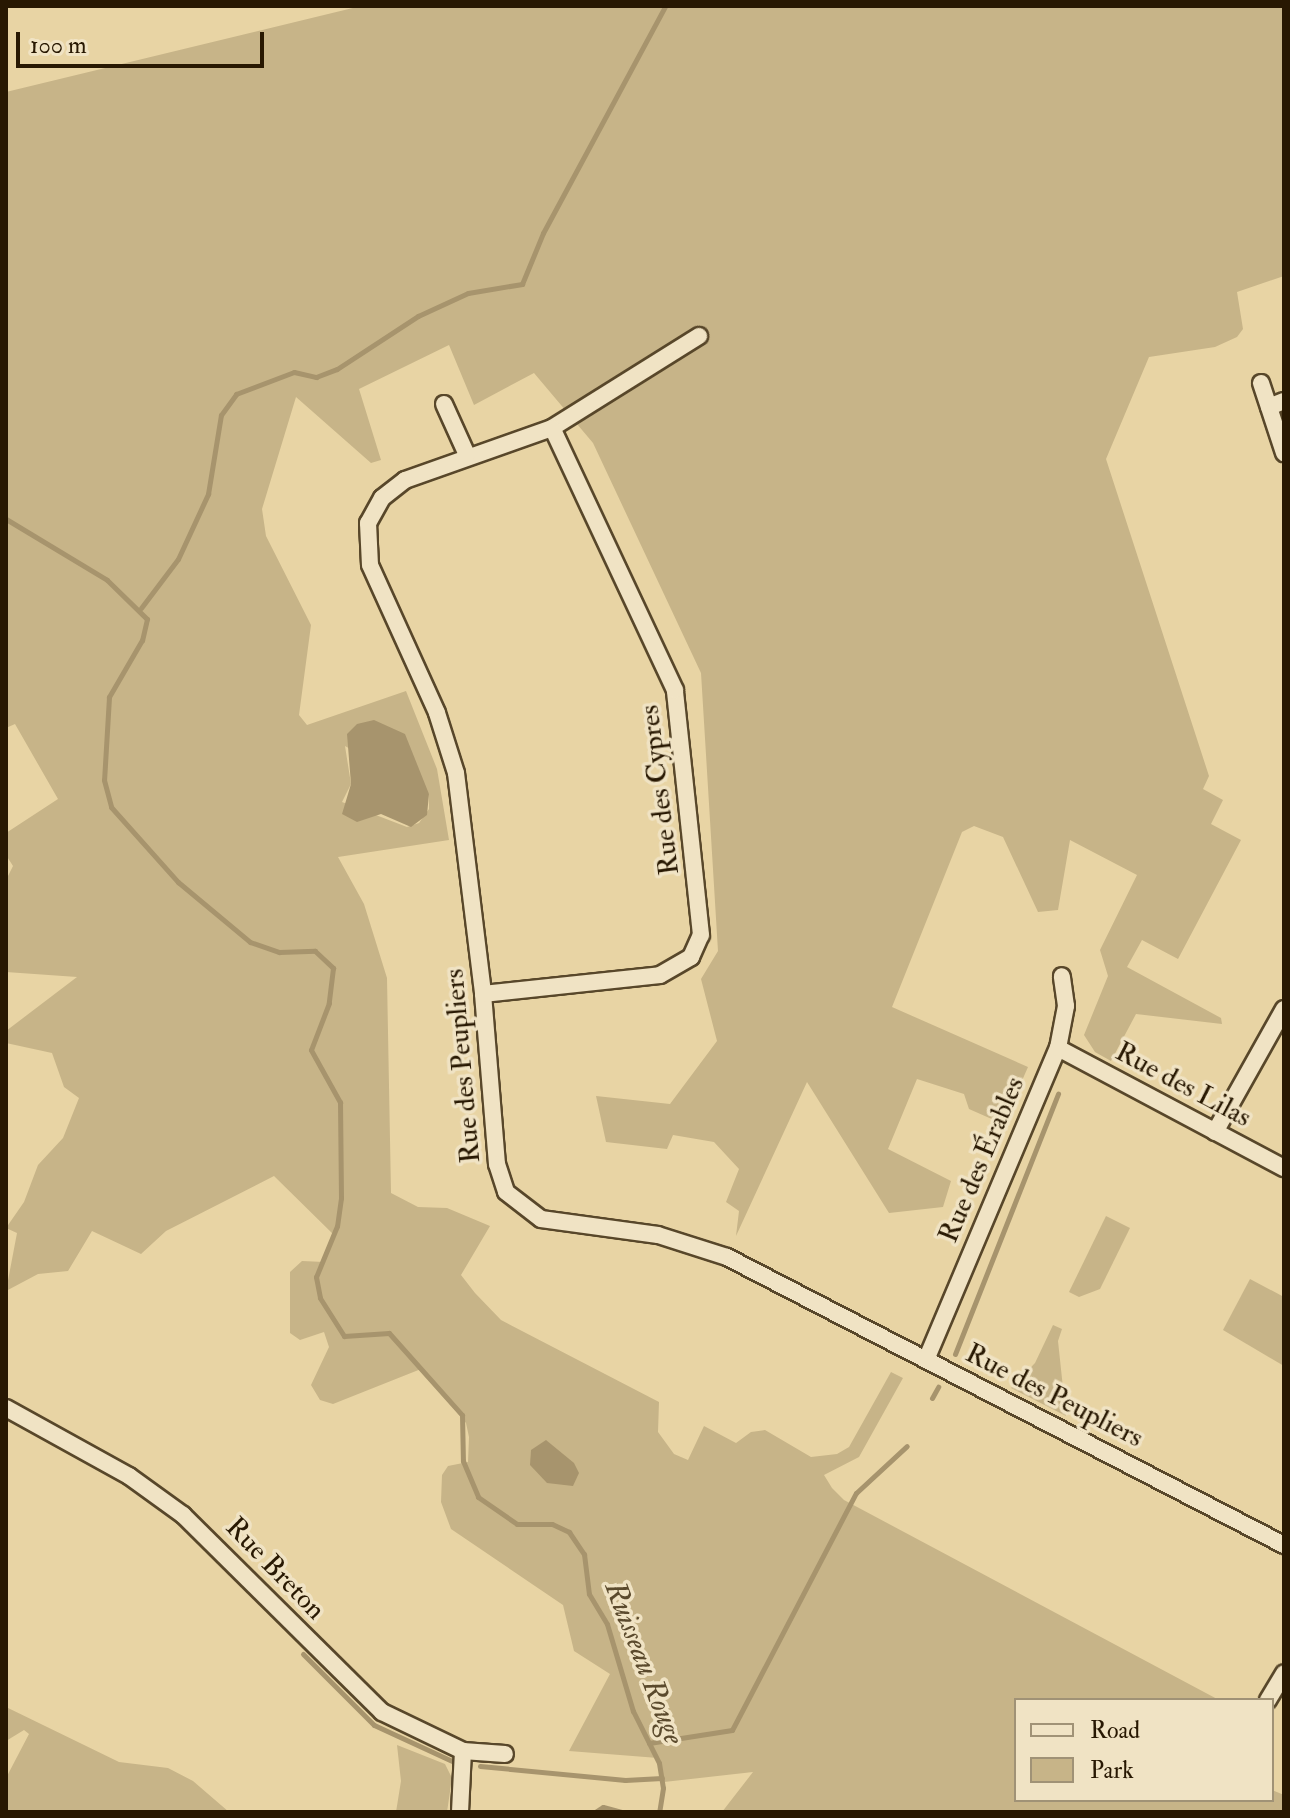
<!DOCTYPE html>
<html>
<head>
<meta charset="utf-8">
<style>
	body { margin:0 }
	#map { position:relative; width:1290px; height:1818px; overflow:hidden; background:#e8d4a4; font-family:"IM FELL Double Pica",serif }
	div>[style] { position:absolute }
	.green>* { inset:0; background:#c7b488 }
	.water>* { inset:0; background:#a7946d }
	.stream>* { height:5px; margin:-2.5px; padding:0 2.5px; transform-origin:2.5px; border-radius:2.5px; background:#a7946d }
	.roads { filter:drop-shadow(2px 0 #58472a) drop-shadow(-2px 0 #58472a) drop-shadow(0 2px #58472a) drop-shadow(0 -2px #58472a) }
	.minor>* { height:16px; margin:-8px; padding:0 8px; transform-origin:8px; border-radius:8px; background:#f0e3c4 }
	span { translate:-50% -50%; white-space:nowrap; text-align:center; line-height:1.15; -webkit-text-stroke:7px #f0e3c4; paint-order:stroke }
	.street-label { font-size:28px; color:#281802 }
	.water-label { font-size:30px; color:#5b4a2d; font-style:italic }
	.frame { position:absolute; inset:0; border:8px solid #281802; pointer-events:none }
	.legend { position:absolute; left:1014px; top:1698px; width:260px; height:104px; box-sizing:border-box; background:#f0e3c4; border:2px solid #a09276; margin:0; padding:10px 14px; list-style:none; font-size:24px; color:#281802 }
	.legend li { display:flex; align-items:center; gap:16px; height:40px }
	.legend b { width:40px; border:2px solid #a09276 }
	.scale { position:absolute; left:16px; top:32px; width:248px; height:36px; box-sizing:border-box; border:4px solid #281802; border-top:0; padding-left:10px; font-size:24px; line-height:28px; white-space:nowrap; color:#281802; -webkit-text-stroke:6px #f0e3c4; paint-order:stroke }
</style>
</head>
<body>
<div id="map">
	<div class="green">
		<div style="clip-path:polygon(evenodd,361px 6px,1284px 6px,1284px 276px,1237px 292px,1243px 329px,1237px 337px,1215px 347px,1149px 357px,1106px 459px,1209px 776px,1203px 789px,1223px 800px,1211px 824px,1241px 840px,1178px 959px,1142px 940px,1127px 967px,1221px 1018px,1222px 1024px,1136px 1014px,1111px 1061px,1095px 1052px,1084px 1035px,1108px 976px,1100px 950px,1137px 875px,1070px 840px,1058px 910px,1038px 912px,1003px 837px,974px 826px,962px 832px,892px 1007px,1028px 1067px,1003px 1124px,969px 1109px,964px 1094px,917px 1079px,888px 1149px,951px 1181px,943px 1207px,889px 1213px,807px 1082px,736px 1236px,739px 1211px,726px 1202px,739px 1169px,714px 1142px,673px 1135px,667px 1149px,606px 1142px,596px 1096px,670px 1104px,717px 1041px,701px 979px,718px 951px,701px 673px,593px 443px,534px 373px,474px 405px,449px 345px,359px 389px,381px 460px,371px 463px,296px 397px,262px 509px,266px 536px,311px 625px,299px 715px,307px 725px,406px 691px,437px 769px,449px 840px,338px 857px,364px 904px,387px 978px,391px 1193px,418px 1207px,447px 1208px,490px 1226px,461px 1275px,475px 1293px,501px 1320px,659px 1402px,658px 1432px,674px 1454px,688px 1460px,704px 1426px,736px 1443px,751px 1432px,765px 1430px,811px 1457px,837px 1454px,849px 1447px,891px 1372px,903px 1378px,859px 1457px,824px 1475px,832px 1488px,844px 1500px,1219px 1700px,1016px 1700px,1016px 1800px,1272px 1800px,1272px 1790px,1284px 1795px,1284px 1812px,722px 1812px,753px 1772px,664px 1782px,658px 1758px,569px 1751px,610px 1674px,574px 1651px,563px 1605px,451px 1529px,441px 1502px,442px 1475px,448px 1466px,468px 1462px,469px 1437px,466px 1423px,421px 1369px,333px 1404px,320px 1400px,311px 1385px,329px 1347px,324px 1332px,300px 1340px,290px 1333px,290px 1272px,302px 1261px,324px 1262px,335px 1236px,274px 1176px,166px 1231px,141px 1254px,92px 1231px,68px 1271px,38px 1274px,6px 1291px,17px 1233px,6px 1228px,24px 1202px,38px 1165px,63px 1138px,79px 1098px,64px 1087px,52px 1053px,6px 1043px,6px 1031px,77px 977px,6px 972px,6px 880px,13px 866px,6px 855px,6px 833px,58px 799px,15px 724px,6px 728px,6px 92px,361px 6px,345px 746px,429px 794px,429px 809px,419px 823px,407px 827px,342px 802px,351px 784px,345px 746px)"></div>
		<div style="clip-path:polygon(1106px 1216px,1130px 1228px,1100px 1289px,1079px 1297px,1069px 1292px)"></div>
		<div style="clip-path:polygon(1250px 1279px,1284px 1297px,1284px 1366px,1223px 1330px)"></div>
		<div style="clip-path:polygon(1053px 1325px,1062px 1329px,1058px 1341px,1066px 1416px,1011px 1388px,1035px 1363px)"></div>
		<div style="clip-path:polygon(6px 1707px,119px 1762px,168px 1768px,193px 1781px,229px 1812px,6px 1812px,6px 1778px,29px 1734px,24px 1730px,6px 1741px)"></div>
		<div style="clip-path:polygon(397px 1745px,445px 1764px,452px 1778px,447px 1812px,396px 1812px,401px 1781px)"></div>
	</div>
	<div class="water">
		<div style="clip-path:polygon(374px 720px,405px 734px,429px 794px,427px 815px,411px 827px,381px 814px,357px 822px,342px 814px,351px 784px,347px 734px,357px 724px)"></div>
		<div style="clip-path:polygon(546px 1440px,574px 1463px,579px 1473px,573px 1486px,547px 1483px,530px 1465px,531px 1450px)"></div>
	</div>
	<div class="stream">
		<div style="left:6px;top:519px;width:118px;rotate:31.1deg"></div>
		<div style="left:107px;top:580px;width:56px;rotate:44.3deg"></div>
		<div style="left:147px;top:619px;width:22px;rotate:103deg"></div>
		<div style="left:142px;top:640px;width:66px;rotate:120.1deg"></div>
		<div style="left:109px;top:697px;width:83px;rotate:93.4deg"></div>
		<div style="left:104px;top:780px;width:28px;rotate:75deg"></div>
		<div style="left:111px;top:807px;width:101px;rotate:48.2deg"></div>
		<div style="left:178px;top:882px;width:94px;rotate:39.8deg"></div>
		<div style="left:250px;top:942px;width:31px;rotate:19deg"></div>
		<div style="left:279px;top:952px;width:36px;rotate:-2deg"></div>
		<div style="left:315px;top:951px;width:25px;rotate:43deg"></div>
		<div style="left:333px;top:968px;width:35px;rotate:97deg"></div>
		<div style="left:329px;top:1003px;width:50px;rotate:111deg"></div>
		<div style="left:311px;top:1050px;width:60px;rotate:60.9deg"></div>
		<div style="left:340px;top:1102px;width:96px;rotate:89.4deg"></div>
		<div style="left:341px;top:1198px;width:28px;rotate:98deg"></div>
		<div style="left:337px;top:1226px;width:55px;rotate:112.4deg"></div>
		<div style="left:316px;top:1277px;width:21px;rotate:79deg"></div>
		<div style="left:320px;top:1298px;width:45px;rotate:57.7deg"></div>
		<div style="left:344px;top:1336px;width:45px;rotate:-3.8deg"></div>
		<div style="left:389px;top:1333px;width:110px;rotate:48.3deg"></div>
		<div style="left:462px;top:1415px;width:46px;rotate:88.8deg"></div>
		<div style="left:463px;top:1461px;width:39px;rotate:67deg"></div>
		<div style="left:478px;top:1497px;width:47px;rotate:34.7deg"></div>
		<div style="left:517px;top:1524px;width:35px"></div>
		<div style="left:552px;top:1524px;width:19px;rotate:25deg"></div>
		<div style="left:569px;top:1532px;width:27px;rotate:56deg"></div>
		<div style="left:584px;top:1554px;width:40px;rotate:82.9deg"></div>
		<div style="left:589px;top:1594px;width:35px;rotate:59deg"></div>
		<div style="left:607px;top:1624px;width:91px;rotate:73.4deg"></div>
		<div style="left:633px;top:1711px;width:58px;rotate:63.4deg"></div>
		<div style="left:659px;top:1763px;width:25px;rotate:81deg"></div>
		<div style="left:663px;top:1788px;width:24px;rotate:99deg"></div>
		<div style="left:141px;top:608px;width:61px;rotate:-52.9deg"></div>
		<div style="left:178px;top:559px;width:72px;rotate:-65.2deg"></div>
		<div style="left:208px;top:494px;width:80px;rotate:-80.7deg"></div>
		<div style="left:221px;top:415px;width:26px;rotate:-54deg"></div>
		<div style="left:236px;top:394px;width:62px;rotate:-20.8deg"></div>
		<div style="left:294px;top:372px;width:23px;rotate:13deg"></div>
		<div style="left:316px;top:377px;width:22px;rotate:-21deg"></div>
		<div style="left:337px;top:369px;width:97px;rotate:-33.2deg"></div>
		<div style="left:418px;top:316px;width:55px;rotate:-24.7deg"></div>
		<div style="left:468px;top:293px;width:55px;rotate:-9.5deg"></div>
		<div style="left:522px;top:284px;width:55px;rotate:-67.6deg"></div>
		<div style="left:543px;top:233px;width:258px;rotate:-61.7deg"></div>
		<div style="left:955px;top:1354px;width:280px;rotate:-68.4deg"></div>
		<div style="left:932px;top:1398px;width:13px;rotate:-61deg"></div>
		<div style="left:303px;top:1654px;width:100px;rotate:45deg"></div>
		<div style="left:374px;top:1725px;width:86px;rotate:24.8deg"></div>
		<div style="left:649px;top:1743px;width:84px;rotate:-8.9deg"></div>
		<div style="left:732px;top:1730px;width:267px;rotate:-62.4deg"></div>
		<div style="left:856px;top:1493px;width:69px;rotate:-42.7deg"></div>
		<div style="left:480px;top:1766px;width:146px;rotate:5.5deg"></div>
		<div style="left:625px;top:1780px;width:37px;rotate:-3deg"></div>
		<div style="left:595px;top:1812px;width:9px;rotate:-32deg"></div>
		<div style="left:603px;top:1807px;width:20px;rotate:15deg"></div>
	</div>
	<div class="roads">
		<div class="minor">
			<div style="left:699px;top:336px;width:173px;rotate:148deg"></div>
			<div style="left:552px;top:428px;width:156px;rotate:160.5deg"></div>
			<div style="left:405px;top:480px;width:29px;rotate:142deg"></div>
			<div style="left:382px;top:498px;width:29px;rotate:119deg"></div>
			<div style="left:368px;top:523px;width:42px;rotate:87.3deg"></div>
			<div style="left:370px;top:565px;width:162px;rotate:65.6deg"></div>
			<div style="left:437px;top:713px;width:63px;rotate:72.4deg"></div>
			<div style="left:456px;top:773px;width:223px;rotate:83deg"></div>
			<div style="left:483px;top:994px;width:171px;rotate:85.3deg"></div>
			<div style="left:497px;top:1164px;width:29px;rotate:72deg"></div>
			<div style="left:506px;top:1192px;width:44px;rotate:37.6deg"></div>
			<div style="left:541px;top:1219px;width:118px;rotate:7.8deg"></div>
			<div style="left:658px;top:1235px;width:72px;rotate:17.7deg"></div>
			<div style="left:727px;top:1257px;width:627px;rotate:27.34deg"></div>
			<div style="left:1261px;top:383px;width:74px;rotate:71.8deg"></div>
			<div style="left:444px;top:404px;width:56px;rotate:65.7deg"></div>
			<div style="left:1269px;top:407px;width:16px;rotate:-22deg"></div>
			<div style="left:483px;top:994px;width:178px;rotate:-6.1deg"></div>
			<div style="left:660px;top:975px;width:36px;rotate:-30deg"></div>
			<div style="left:691px;top:957px;width:24px;rotate:-66deg"></div>
			<div style="left:701px;top:935px;width:246px;rotate:-96.1deg"></div>
			<div style="left:675px;top:690px;width:289px;rotate:-115.1deg"></div>
			<div style="left:1058px;top:1048px;width:256px;rotate:28deg"></div>
			<div style="left:1215px;top:1132px;width:141px;rotate:-60.7deg"></div>
			<div style="left:926px;top:1360px;width:339px;rotate:-67.1deg"></div>
			<div style="left:1058px;top:1048px;width:43px;rotate:-79.2deg"></div>
			<div style="left:1066px;top:1006px;width:30px;rotate:-98deg"></div>
			<div style="left:6px;top:1408px;width:141px;rotate:28.9deg"></div>
			<div style="left:129px;top:1476px;width:67px;rotate:35.8deg"></div>
			<div style="left:183px;top:1515px;width:280px;rotate:44.7deg"></div>
			<div style="left:382px;top:1712px;width:90px;rotate:25.7deg"></div>
			<div style="left:463px;top:1751px;width:42px;rotate:4.1deg"></div>
			<div style="left:1268px;top:1700px;width:31px;rotate:-59deg"></div>
			<div style="left:460px;top:1812px;width:61px;rotate:-87.2deg"></div>
		</div>
	</div>
	<div class="street-label">
		<span style="left:660px;top:790px;rotate:-97deg">Rue des Cypres</span>
		<span style="left:463px;top:1066px;rotate:-95deg">Rue des Peupliers</span>
		<span style="left:1183px;top:1085px;rotate:28deg">Rue des Lilas</span>
		<span style="left:982px;top:1160px;rotate:-67deg">Rue des Érables</span>
		<span style="left:1054px;top:1396px;rotate:27deg">Rue des Peupliers</span>
		<span style="left:275px;top:1569px;rotate:46deg">Rue Breton</span>
	</div>
	<div class="water-label">
		<span style="left:644px;top:1663px;rotate:69deg">Ruisseau Rouge</span>
	</div>
	<div class="frame"></div>
	<ul class="legend">
	<li><b style="height:10px;background:#f0e3c4"></b>Road</li>
	<li><b style="height:22px;background:#c7b488"></b>Park</li>
	</ul>
	<div class="scale">100 m</div>
</div>
</body>
</html>
